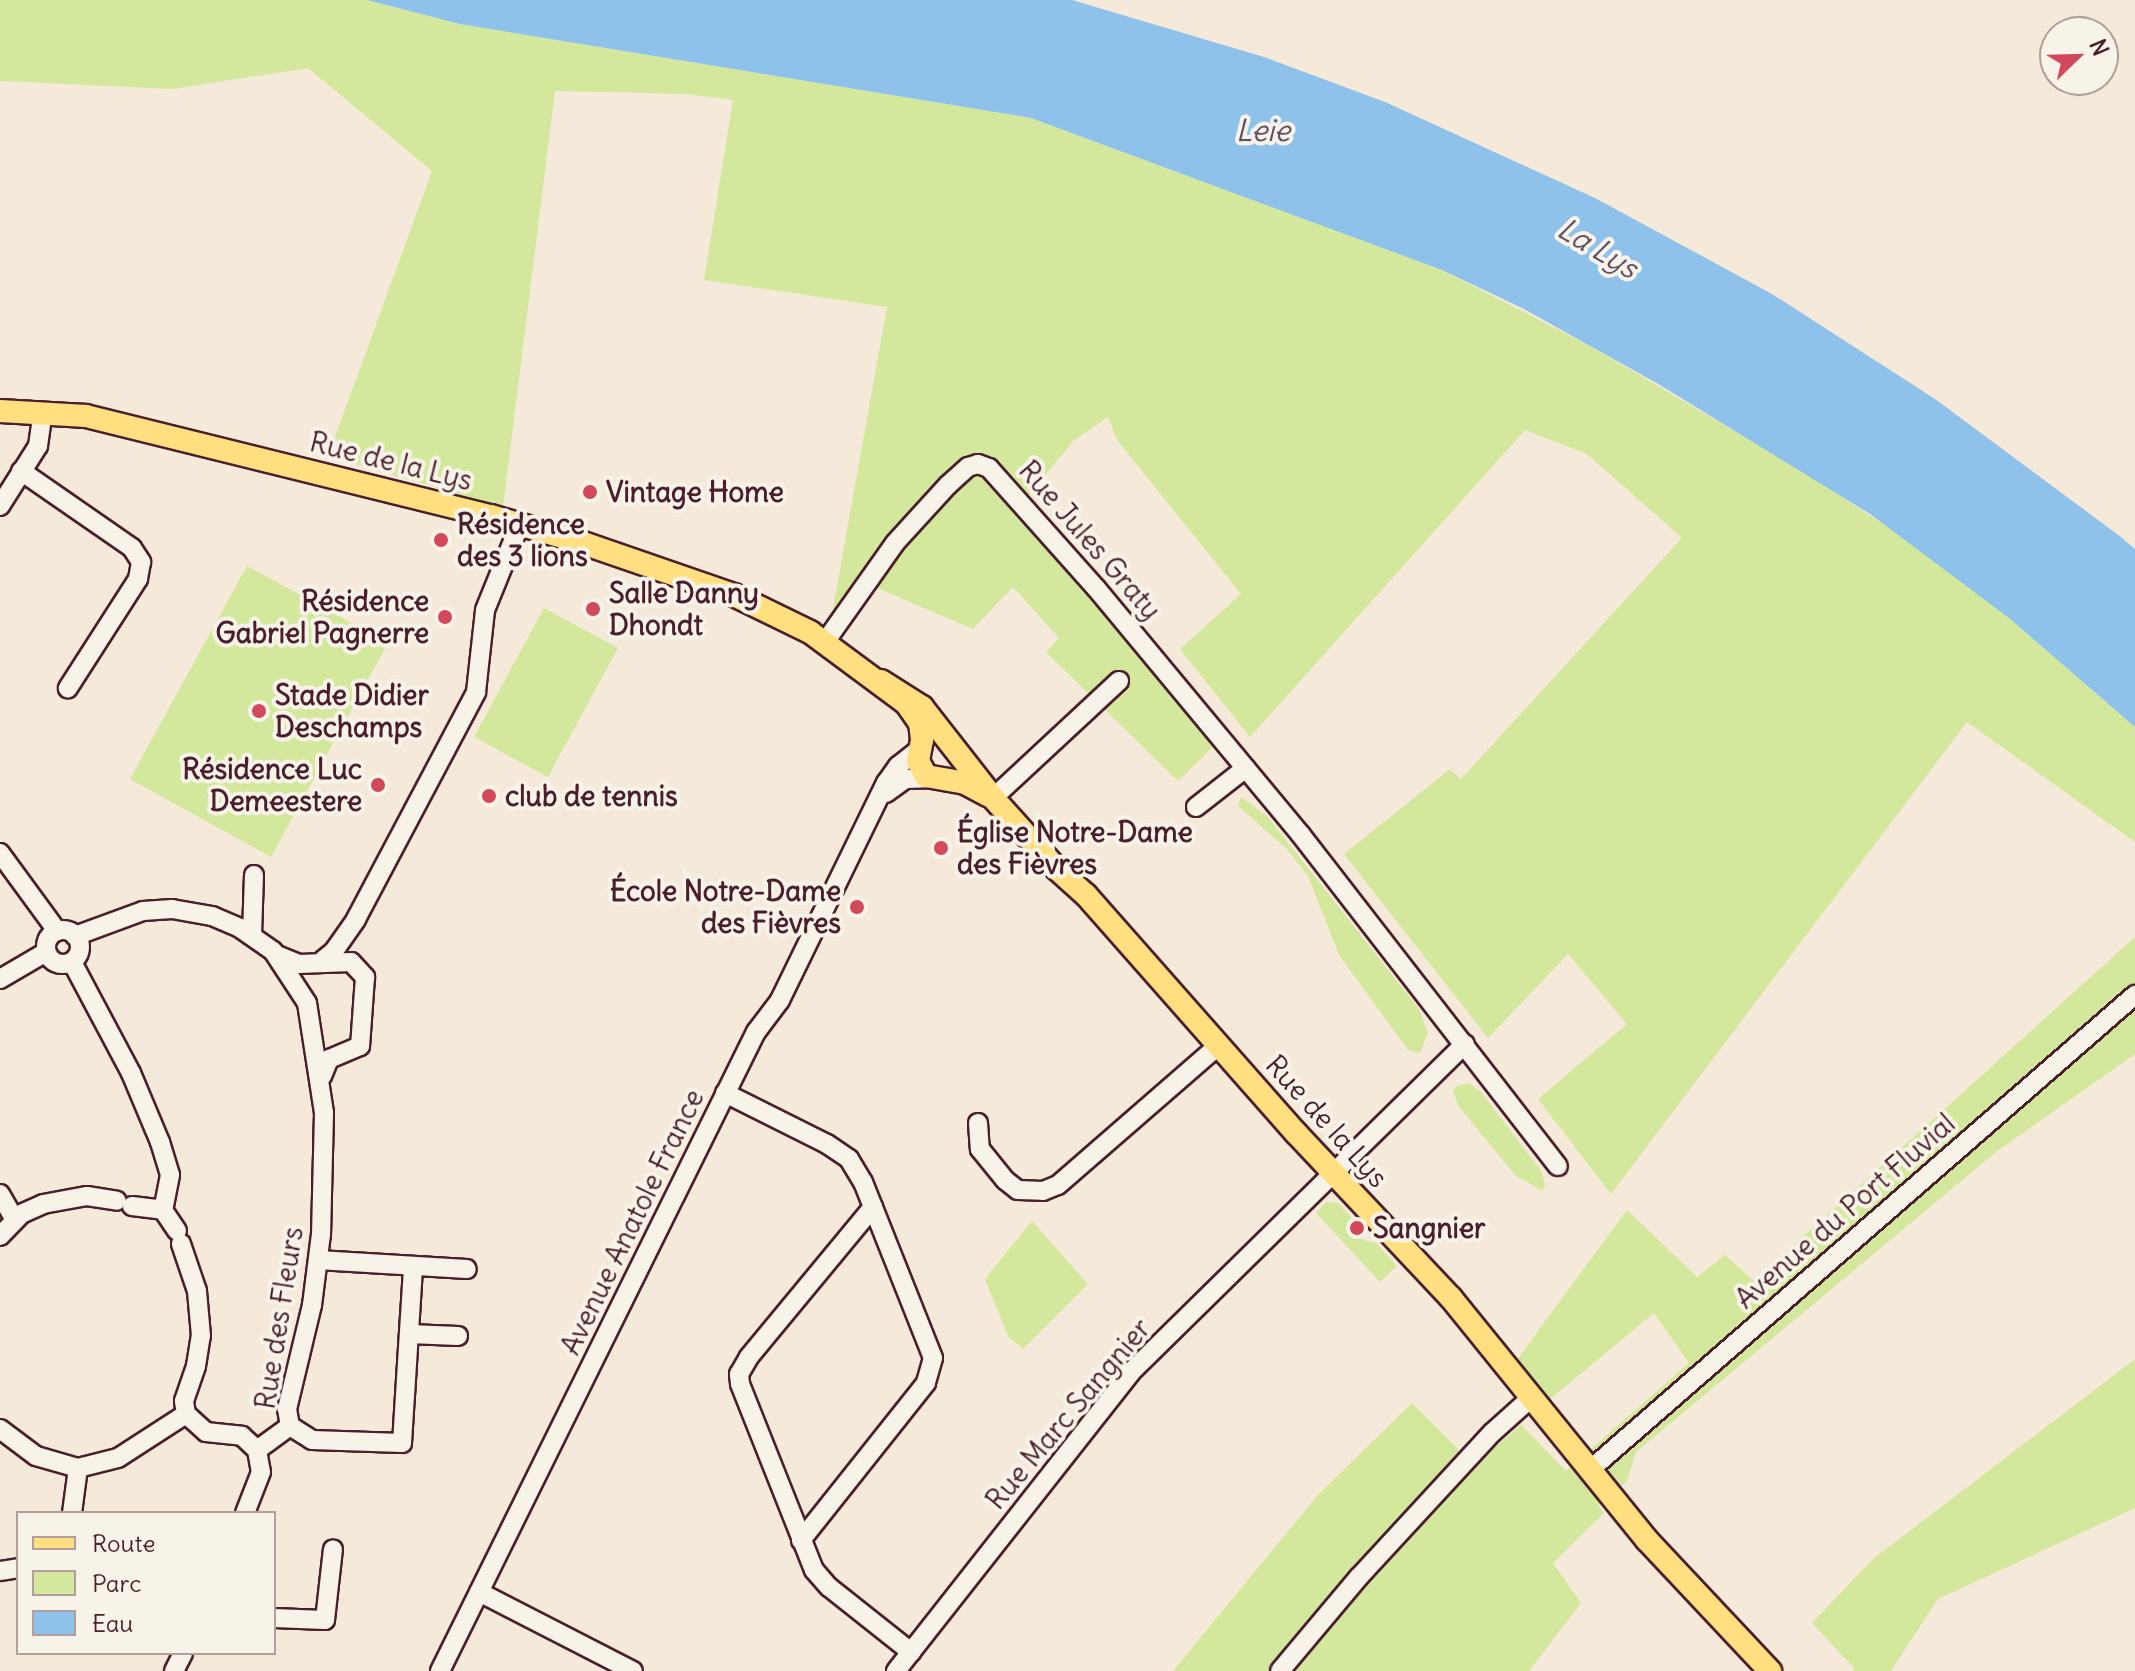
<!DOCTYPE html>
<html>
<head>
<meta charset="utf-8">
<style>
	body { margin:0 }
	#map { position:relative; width:2135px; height:1671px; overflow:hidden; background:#f5e9d9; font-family:Delius,sans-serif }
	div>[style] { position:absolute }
	.green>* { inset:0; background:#d3e89c }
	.water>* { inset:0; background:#8ec2eb }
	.roads { filter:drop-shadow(2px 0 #4a1f2b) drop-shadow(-2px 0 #4a1f2b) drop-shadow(0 2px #4a1f2b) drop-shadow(0 -2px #4a1f2b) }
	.minor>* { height:18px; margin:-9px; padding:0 9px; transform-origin:9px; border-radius:9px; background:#f7f3e8 }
	.minor>.ring { margin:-9px; padding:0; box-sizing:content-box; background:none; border:18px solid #f7f3e8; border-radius:50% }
	.major>* { height:22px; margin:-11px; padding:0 11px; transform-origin:11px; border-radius:11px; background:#ffdf80 }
	.dots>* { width:22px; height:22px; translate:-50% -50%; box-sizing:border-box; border:4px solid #f7f3e8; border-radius:50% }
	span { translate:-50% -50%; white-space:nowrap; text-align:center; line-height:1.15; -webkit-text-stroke:8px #f7f3e8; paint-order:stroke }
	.street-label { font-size:28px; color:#4a1f2b }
	.poi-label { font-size:28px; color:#4a1f2b; font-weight:700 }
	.left { translate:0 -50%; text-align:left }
	.right { translate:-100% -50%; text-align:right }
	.water-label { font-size:30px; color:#5e5065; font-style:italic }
	.legend { position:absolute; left:16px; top:1511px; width:260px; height:144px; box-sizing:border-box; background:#f7f3e8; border:2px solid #b29e9c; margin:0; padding:10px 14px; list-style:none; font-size:24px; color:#4a1f2b }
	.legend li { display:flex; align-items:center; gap:16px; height:40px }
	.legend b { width:40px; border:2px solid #b29e9c }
	.north { position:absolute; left:2039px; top:16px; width:80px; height:80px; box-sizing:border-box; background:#f7f3e8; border:2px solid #b29e9c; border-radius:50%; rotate:67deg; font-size:22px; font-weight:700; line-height:32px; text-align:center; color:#4a1f2b }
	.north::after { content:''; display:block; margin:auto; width:28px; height:36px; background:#d1495b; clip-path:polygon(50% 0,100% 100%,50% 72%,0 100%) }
</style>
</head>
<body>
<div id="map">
	<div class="green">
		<div style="clip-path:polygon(0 0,367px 0,460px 24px,1031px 118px,1442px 270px,1590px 346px,1804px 472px,1913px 544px,2009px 618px,2135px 727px,2135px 842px,1967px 722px,1611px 1194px,1538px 1099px,1627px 1024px,1568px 954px,1488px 1038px,1344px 854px,1450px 769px,1461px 779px,1682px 538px,1587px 454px,1525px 430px,1250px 737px,1180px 649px,1241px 594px,1117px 440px,1108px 417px,1074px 440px,1018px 509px,1216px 744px,1178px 781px,1046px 652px,1059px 638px,1013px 587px,973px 629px,858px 580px,832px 614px,887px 307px,704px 280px,733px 100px,686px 94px,555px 91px,503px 507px,328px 456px,432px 171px,308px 68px,173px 89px,0 81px)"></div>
		<div style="clip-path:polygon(247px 566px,388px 643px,271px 857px,130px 779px)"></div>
		<div style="clip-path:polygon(544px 608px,618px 648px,548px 777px,474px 737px)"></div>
		<div style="clip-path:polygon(1241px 797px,1267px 816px,1419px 1009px,1428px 1033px,1420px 1053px,1408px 1050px,1339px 955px,1308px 876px,1287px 849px,1238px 806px)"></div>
		<div style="clip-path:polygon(2135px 937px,2135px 1054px,1996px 1152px,1636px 1452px,1627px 1481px,1598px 1505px,1604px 1513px,1553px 1563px,1581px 1603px,1529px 1671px,1173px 1671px,1318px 1495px,1412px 1403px,1474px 1465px,1521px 1425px,1566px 1471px,1689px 1363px,1654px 1313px,1549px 1400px,1516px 1361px,1627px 1210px,1697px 1277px,1725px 1255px,1754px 1281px)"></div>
		<div style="clip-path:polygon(1469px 1083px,1481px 1092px,1542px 1172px,1545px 1186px,1542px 1191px,1516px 1176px,1459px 1107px,1453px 1091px,1457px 1086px)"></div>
		<div style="clip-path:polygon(1326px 1202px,1338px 1203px,1354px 1220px,1353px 1229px,1365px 1241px,1376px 1243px,1397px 1266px,1380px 1282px,1316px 1213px)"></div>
		<div style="clip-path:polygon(1032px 1221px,1088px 1284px,1023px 1349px,1008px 1336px,985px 1279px)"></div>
		<div style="clip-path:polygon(2135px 1359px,2135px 1508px,1938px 1599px,1891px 1671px,1853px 1671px,1854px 1668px,1812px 1623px,1873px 1559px)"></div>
	</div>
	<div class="water">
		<div style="clip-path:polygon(367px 0,1072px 0,1264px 57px,1385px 102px,1595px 198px,1772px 294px,1935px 399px,2121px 537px,2135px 549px,2135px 727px,2009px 618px,1870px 514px,1660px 385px,1522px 308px,1442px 270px,1031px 118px,460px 24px)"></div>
	</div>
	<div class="roads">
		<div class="minor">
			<div style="left:21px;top:471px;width:135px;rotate:34.7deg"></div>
			<div style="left:132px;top:548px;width:17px;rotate:57deg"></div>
			<div style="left:141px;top:562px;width:17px;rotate:100deg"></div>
			<div style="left:138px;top:579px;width:130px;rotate:122.7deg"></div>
			<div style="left:0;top:506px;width:71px;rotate:-57.7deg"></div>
			<div style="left:38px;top:446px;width:34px;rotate:-82deg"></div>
			<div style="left:825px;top:642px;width:121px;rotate:-54.7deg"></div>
			<div style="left:895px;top:543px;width:79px;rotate:-47.6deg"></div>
			<div style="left:948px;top:485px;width:27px;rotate:-42deg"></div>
			<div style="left:968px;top:467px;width:10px;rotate:-17deg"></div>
			<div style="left:978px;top:464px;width:12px;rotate:20deg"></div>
			<div style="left:989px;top:468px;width:161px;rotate:48.3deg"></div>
			<div style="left:1096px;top:588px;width:321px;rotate:50.3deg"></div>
			<div style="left:1301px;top:835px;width:419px;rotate:52.2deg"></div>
			<div style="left:886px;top:793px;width:24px;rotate:-36deg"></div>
			<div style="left:905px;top:779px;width:23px;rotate:-2deg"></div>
			<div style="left:993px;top:798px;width:172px;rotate:-42.9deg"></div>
			<div style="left:1196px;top:807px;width:63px;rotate:-38deg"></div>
			<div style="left:0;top:853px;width:97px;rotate:53.8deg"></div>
			<div class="ring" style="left:46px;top:930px;width:16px;height:16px"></div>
			<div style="left:252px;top:935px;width:60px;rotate:-88.1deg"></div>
			<div style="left:75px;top:936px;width:72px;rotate:-20.2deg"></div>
			<div style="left:143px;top:911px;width:29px;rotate:-4deg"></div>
			<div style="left:172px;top:909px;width:41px;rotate:9.9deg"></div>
			<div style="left:212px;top:916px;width:30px;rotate:23deg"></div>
			<div style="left:240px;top:928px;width:40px;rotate:34.9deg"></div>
			<div style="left:273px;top:951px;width:62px;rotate:56.8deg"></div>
			<div style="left:307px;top:1003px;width:111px;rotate:81.2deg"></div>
			<div style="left:324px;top:1113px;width:121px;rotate:91.4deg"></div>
			<div style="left:321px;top:1234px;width:72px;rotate:97.2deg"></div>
			<div style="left:312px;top:1305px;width:107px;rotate:103.5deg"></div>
			<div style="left:287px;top:1409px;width:17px;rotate:80deg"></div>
			<div style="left:290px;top:1426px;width:41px;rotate:144deg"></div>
			<div style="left:277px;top:955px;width:24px;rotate:22deg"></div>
			<div style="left:299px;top:964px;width:52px;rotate:-2.2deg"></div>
			<div style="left:351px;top:962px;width:21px;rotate:47deg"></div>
			<div style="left:365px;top:977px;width:69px;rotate:94.1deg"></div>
			<div style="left:360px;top:1046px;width:34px;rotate:157deg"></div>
			<div style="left:329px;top:1059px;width:18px;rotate:112deg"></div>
			<div style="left:323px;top:960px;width:14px;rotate:-39deg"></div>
			<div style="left:334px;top:951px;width:39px;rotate:-55deg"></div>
			<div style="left:356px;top:919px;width:257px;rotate:-62.1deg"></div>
			<div style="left:476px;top:692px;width:82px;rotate:-83.7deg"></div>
			<div style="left:485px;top:610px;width:93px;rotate:-67.9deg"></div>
			<div style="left:72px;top:962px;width:126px;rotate:62deg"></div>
			<div style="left:131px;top:1073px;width:75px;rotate:67.2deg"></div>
			<div style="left:160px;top:1142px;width:34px;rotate:73deg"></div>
			<div style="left:170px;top:1175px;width:36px;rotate:101deg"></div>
			<div style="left:0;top:979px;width:53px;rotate:-30.4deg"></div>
			<div style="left:725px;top:1093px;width:114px;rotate:26.6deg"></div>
			<div style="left:827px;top:1144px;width:27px;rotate:34deg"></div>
			<div style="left:849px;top:1159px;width:27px;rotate:59deg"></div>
			<div style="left:863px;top:1182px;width:189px;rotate:68.3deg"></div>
			<div style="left:933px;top:1358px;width:26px;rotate:106deg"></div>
			<div style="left:926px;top:1383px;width:201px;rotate:128.5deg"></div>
			<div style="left:978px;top:1123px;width:26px;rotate:86deg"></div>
			<div style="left:980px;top:1149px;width:40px;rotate:51deg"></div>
			<div style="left:1005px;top:1180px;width:16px;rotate:38deg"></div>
			<div style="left:1018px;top:1190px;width:25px;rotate:2deg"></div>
			<div style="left:1043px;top:1191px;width:16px;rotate:-22deg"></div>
			<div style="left:1058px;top:1185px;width:212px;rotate:-41deg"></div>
			<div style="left:0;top:1194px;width:30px;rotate:60deg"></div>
			<div style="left:132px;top:1206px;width:31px;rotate:7deg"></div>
			<div style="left:163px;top:1210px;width:25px;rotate:56deg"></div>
			<div style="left:873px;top:1207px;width:195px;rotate:129.6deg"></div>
			<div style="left:749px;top:1357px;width:20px;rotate:120deg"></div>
			<div style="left:739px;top:1374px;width:10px;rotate:84deg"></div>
			<div style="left:740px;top:1384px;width:200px;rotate:68.3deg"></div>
			<div style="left:814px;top:1570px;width:23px;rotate:49deg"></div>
			<div style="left:829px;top:1587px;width:105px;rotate:38.4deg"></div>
			<div style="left:0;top:1236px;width:30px;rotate:-46deg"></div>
			<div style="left:21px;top:1214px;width:24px;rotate:-24deg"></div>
			<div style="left:43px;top:1204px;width:45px;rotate:-10.3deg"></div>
			<div style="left:87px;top:1196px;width:30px;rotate:9deg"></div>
			<div style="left:318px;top:1260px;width:149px;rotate:3.5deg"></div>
			<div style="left:409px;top:1334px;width:49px;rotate:2.3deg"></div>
			<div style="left:186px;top:1414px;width:27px;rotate:42deg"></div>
			<div style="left:206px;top:1432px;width:36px;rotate:6deg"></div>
			<div style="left:242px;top:1436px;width:21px;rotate:43deg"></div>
			<div style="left:257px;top:1450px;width:22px;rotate:80deg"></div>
			<div style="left:261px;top:1472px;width:44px;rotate:111.3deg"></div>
			<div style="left:290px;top:1426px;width:26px;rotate:32deg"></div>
			<div style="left:312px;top:1440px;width:90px;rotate:1.9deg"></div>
			<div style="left:402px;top:1443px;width:177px;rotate:-86.4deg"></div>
			<div style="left:0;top:1429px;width:45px;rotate:36.9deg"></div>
			<div style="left:36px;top:1456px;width:44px;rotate:15.9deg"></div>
			<div style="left:78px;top:1468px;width:41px;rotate:-14deg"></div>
			<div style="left:118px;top:1458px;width:81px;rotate:-32.9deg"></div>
			<div style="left:186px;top:1414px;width:13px;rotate:-99deg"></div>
			<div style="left:184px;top:1401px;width:37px;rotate:-71deg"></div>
			<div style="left:196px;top:1366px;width:30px;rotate:-81deg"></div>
			<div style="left:201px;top:1336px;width:45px;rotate:-95.1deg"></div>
			<div style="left:197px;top:1291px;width:50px;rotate:-108.8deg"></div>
			<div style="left:1591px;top:1469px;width:722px;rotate:-41.07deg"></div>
			<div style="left:72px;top:1513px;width:45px;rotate:-82.4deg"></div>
			<div style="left:0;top:1571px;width:18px;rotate:-9deg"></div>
			<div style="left:479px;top:1592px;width:173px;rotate:27.2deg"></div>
			<div style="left:274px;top:1618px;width:51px;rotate:2.2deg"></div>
			<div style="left:325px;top:1620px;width:71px;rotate:-83.6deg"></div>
			<div style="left:174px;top:1671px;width:20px;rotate:-63deg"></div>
			<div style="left:440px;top:1671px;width:713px;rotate:-63.69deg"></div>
			<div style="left:756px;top:1032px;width:40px;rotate:-53deg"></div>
			<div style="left:780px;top:1000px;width:242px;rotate:-64deg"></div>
			<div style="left:886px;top:783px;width:21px;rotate:-55deg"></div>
			<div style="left:898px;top:766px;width:29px;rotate:-38deg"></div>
			<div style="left:896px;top:1671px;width:380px;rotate:-51.8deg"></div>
			<div style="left:1131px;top:1372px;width:468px;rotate:-44.5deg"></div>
			<div style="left:1280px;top:1671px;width:123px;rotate:-50deg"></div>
			<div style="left:1359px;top:1577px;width:197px;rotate:-47.3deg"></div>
			<div style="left:1493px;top:1432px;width:52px;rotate:-41.9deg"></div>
		</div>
		<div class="major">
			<div style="left:0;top:411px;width:86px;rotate:3.3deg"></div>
			<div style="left:86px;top:416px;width:417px;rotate:13.9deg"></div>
			<div style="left:491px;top:516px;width:93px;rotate:16.3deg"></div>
			<div style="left:580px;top:542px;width:163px;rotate:19deg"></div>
			<div style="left:734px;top:595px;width:85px;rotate:26deg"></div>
			<div style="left:810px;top:632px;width:119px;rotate:36.5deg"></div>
			<div style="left:906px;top:703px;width:24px;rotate:55deg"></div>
			<div style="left:920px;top:723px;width:17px;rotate:83deg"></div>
			<div style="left:922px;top:740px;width:21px;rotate:101deg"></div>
			<div style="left:918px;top:761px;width:17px;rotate:62deg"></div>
			<div style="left:926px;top:776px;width:40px;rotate:10deg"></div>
			<div style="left:965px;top:783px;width:26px;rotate:28deg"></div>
			<div style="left:881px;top:681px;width:49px;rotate:32.4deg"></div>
			<div style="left:922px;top:707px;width:115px;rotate:52deg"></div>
			<div style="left:993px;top:798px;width:96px;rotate:48deg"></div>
			<div style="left:1057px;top:869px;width:39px;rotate:42deg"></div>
			<div style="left:1086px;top:895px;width:317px;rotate:48.6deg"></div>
			<div style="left:1296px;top:1133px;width:226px;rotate:46.8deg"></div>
			<div style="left:1451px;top:1298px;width:311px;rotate:51deg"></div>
			<div style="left:1647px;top:1540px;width:180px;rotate:46.8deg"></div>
		</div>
	</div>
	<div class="dots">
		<div style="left:590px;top:492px;background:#d1495b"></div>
		<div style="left:441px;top:540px;background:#d1495b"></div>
		<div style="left:593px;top:609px;background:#d1495b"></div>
		<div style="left:445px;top:617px;background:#d1495b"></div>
		<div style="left:259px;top:711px;background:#d1495b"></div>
		<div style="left:378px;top:785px;background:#d1495b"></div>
		<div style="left:489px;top:796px;background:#d1495b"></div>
		<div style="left:941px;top:848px;background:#d1495b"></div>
		<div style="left:857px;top:907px;background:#d1495b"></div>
		<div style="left:1357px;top:1228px;background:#d1495b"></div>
	</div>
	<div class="street-label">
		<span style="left:391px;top:461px;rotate:14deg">Rue de la Lys</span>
		<span style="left:1090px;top:540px;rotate:49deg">Rue Jules Graty</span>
		<span style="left:1327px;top:1121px;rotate:48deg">Rue de la Lys</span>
		<span style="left:1845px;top:1211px;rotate:-41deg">Avenue du Port Fluvial</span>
		<span style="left:632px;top:1222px;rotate:-64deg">Avenue Anatole France</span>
		<span style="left:279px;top:1318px;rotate:-81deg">Rue des Fleurs</span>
		<span style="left:1068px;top:1414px;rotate:-50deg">Rue Marc Sangnier</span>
	</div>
	<div class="poi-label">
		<span class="left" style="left:606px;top:492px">Vintage Home</span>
		<span class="left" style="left:457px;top:540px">Résidence<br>des 3 lions</span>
		<span class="left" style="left:609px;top:609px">Salle Danny<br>Dhondt</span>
		<span class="right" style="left:429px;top:617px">Résidence<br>Gabriel Pagnerre</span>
		<span class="left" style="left:275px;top:711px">Stade Didier<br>Deschamps</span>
		<span class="right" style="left:362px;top:785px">Résidence Luc<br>Demeestere</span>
		<span class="left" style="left:505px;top:796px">club de tennis</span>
		<span class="left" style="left:957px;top:848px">Église Notre-Dame<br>des Fièvres</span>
		<span class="right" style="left:841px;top:907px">École Notre-Dame<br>des Fièvres</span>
		<span class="left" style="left:1373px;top:1228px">Sangnier</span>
	</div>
	<div class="water-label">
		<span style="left:1263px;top:130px">Leie</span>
		<span style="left:1598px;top:248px;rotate:31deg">La Lys</span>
	</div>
	<ul class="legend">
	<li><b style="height:10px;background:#ffdf80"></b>Route</li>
	<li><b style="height:22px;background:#d3e89c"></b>Parc</li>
	<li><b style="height:22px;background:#8ec2eb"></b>Eau</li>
	</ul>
	<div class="north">N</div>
</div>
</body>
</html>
